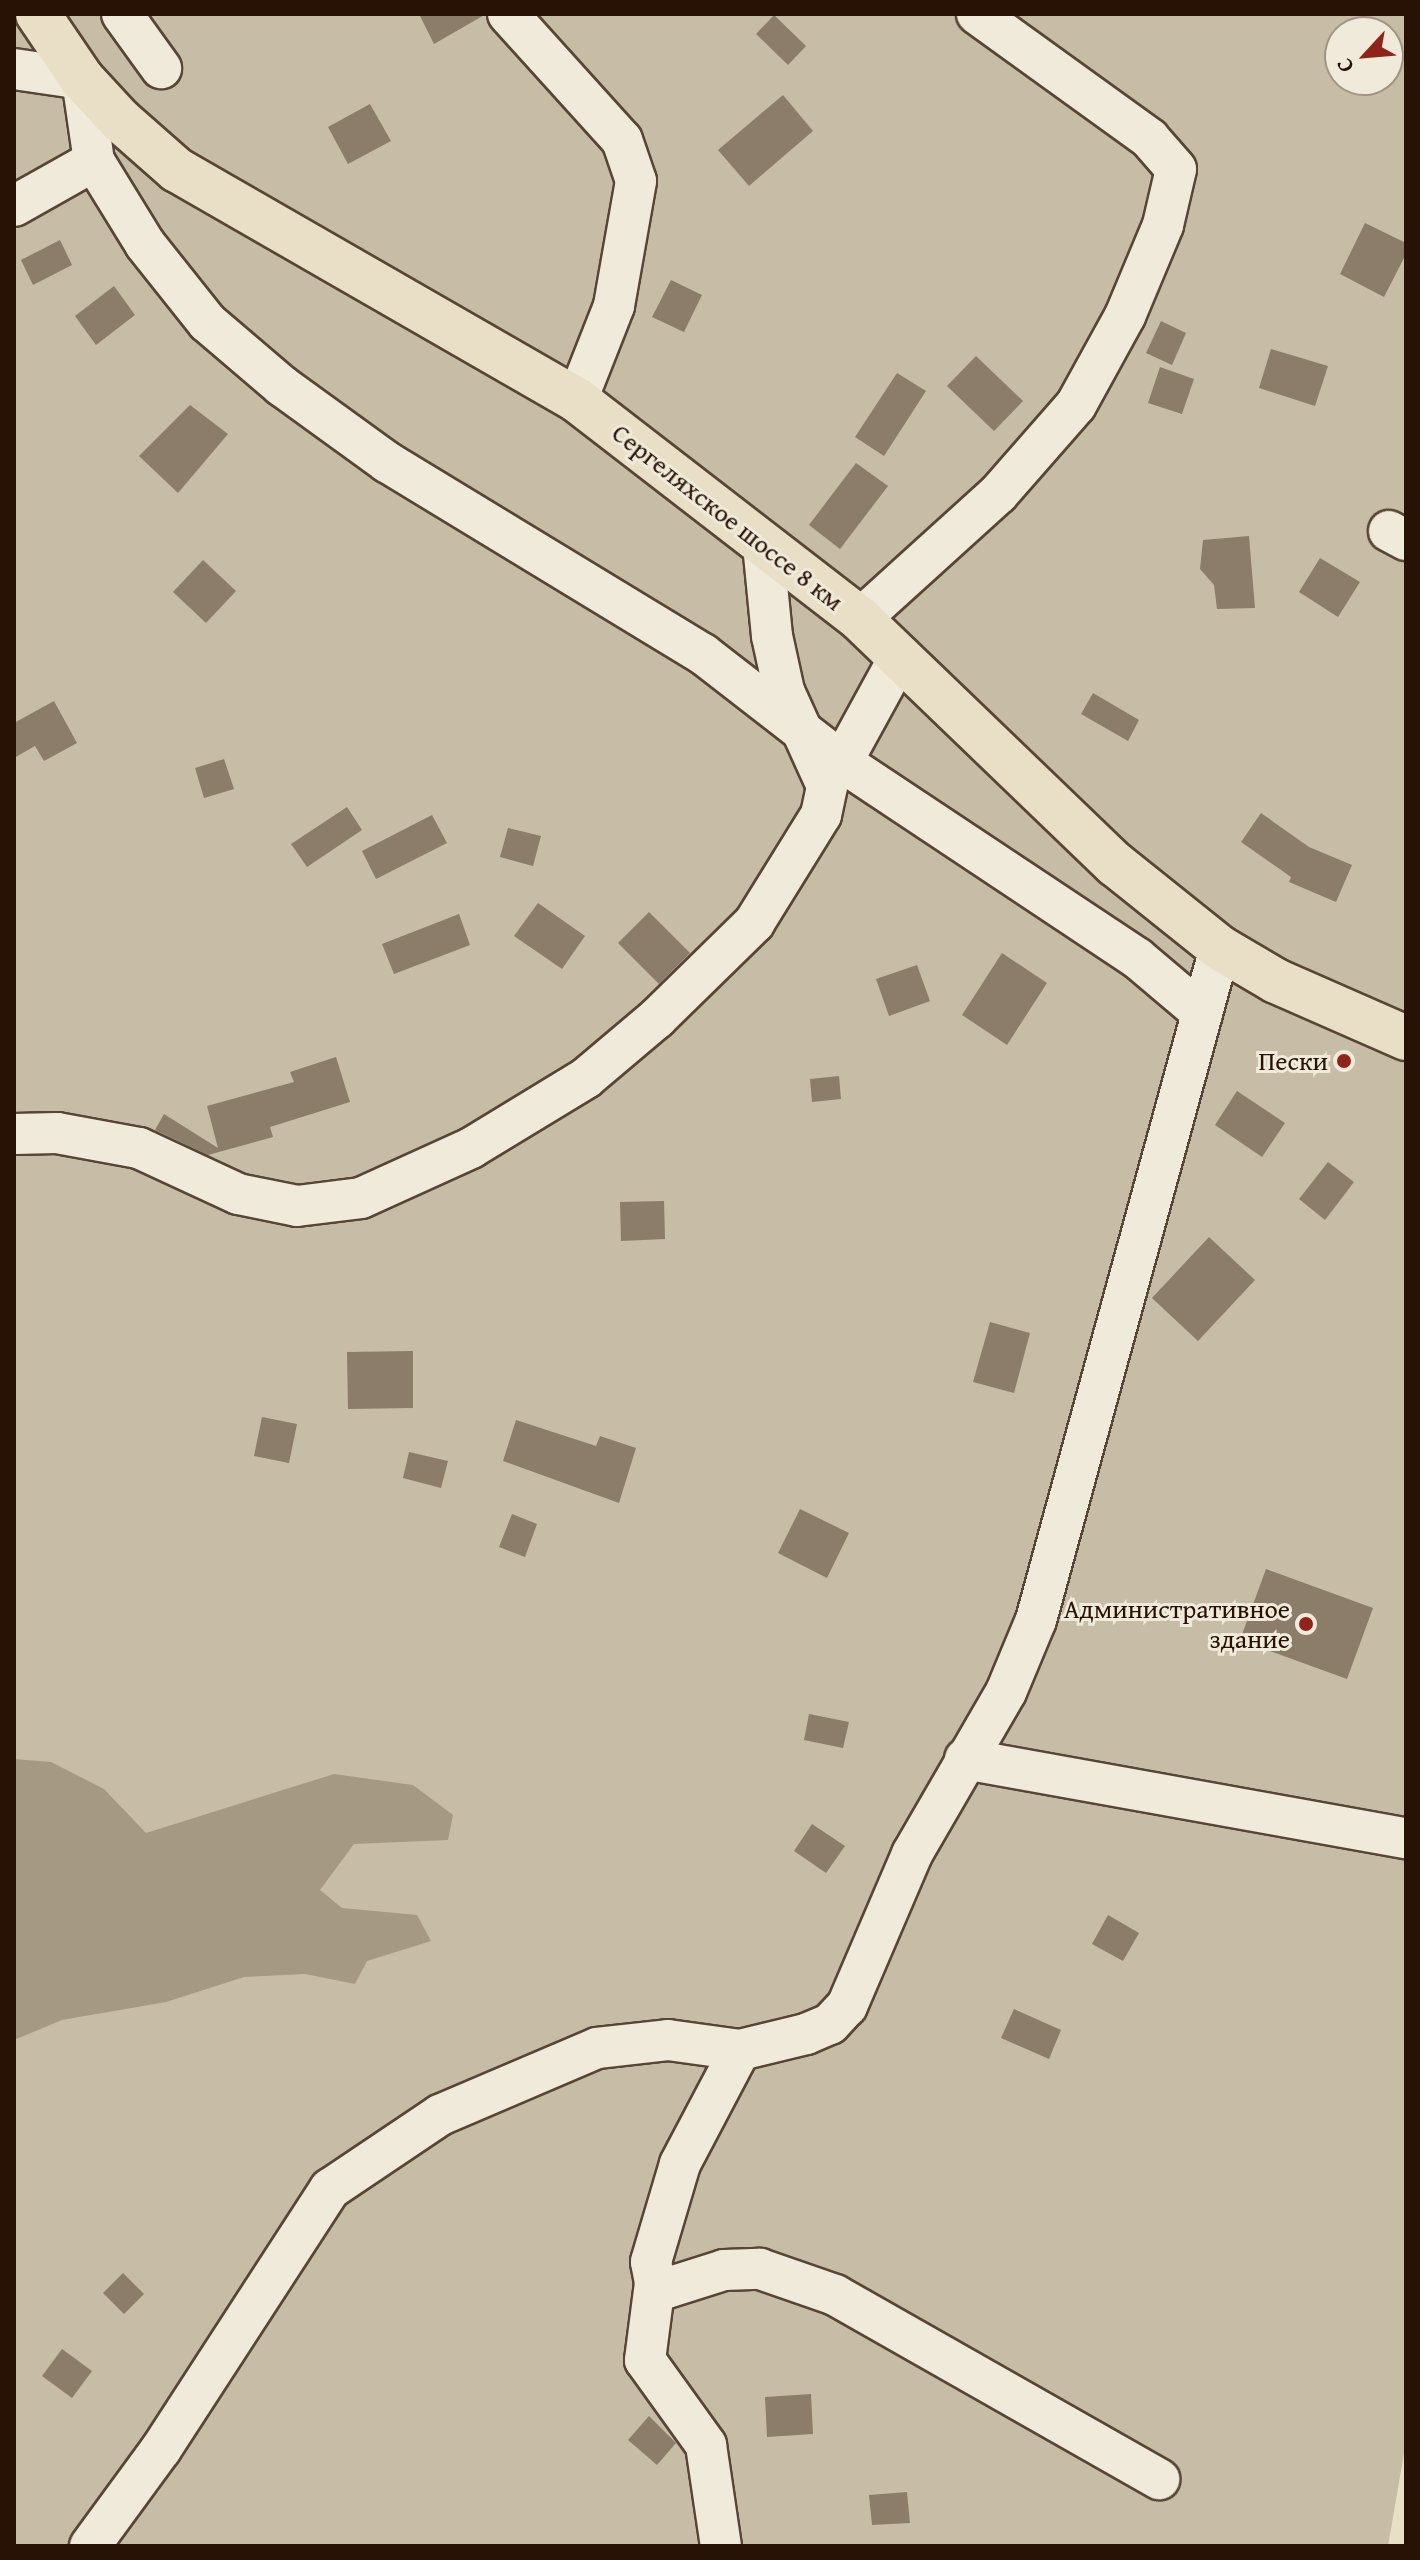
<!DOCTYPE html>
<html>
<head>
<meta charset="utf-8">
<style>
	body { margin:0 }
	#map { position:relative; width:1420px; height:2560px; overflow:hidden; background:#e8dfc6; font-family:"Gentium Book Plus",serif }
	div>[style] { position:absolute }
	.green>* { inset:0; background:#c7bca5 }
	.water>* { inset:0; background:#a69984 }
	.building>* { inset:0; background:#8b7d69 }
	.roads { filter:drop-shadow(2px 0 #574535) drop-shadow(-2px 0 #574535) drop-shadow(0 2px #574535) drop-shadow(0 -2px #574535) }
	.minor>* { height:40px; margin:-20px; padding:0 20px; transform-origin:20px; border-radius:20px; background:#f0eada }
	.major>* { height:44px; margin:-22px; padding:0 22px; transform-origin:22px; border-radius:22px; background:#e8dfc6 }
	.dots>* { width:22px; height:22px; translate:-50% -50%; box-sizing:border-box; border:4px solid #f0eada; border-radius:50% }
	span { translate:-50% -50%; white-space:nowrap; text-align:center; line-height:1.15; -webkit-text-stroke:6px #f0eada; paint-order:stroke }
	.street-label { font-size:26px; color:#271205 }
	.poi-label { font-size:26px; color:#271205 }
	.right { translate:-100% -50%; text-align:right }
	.frame { position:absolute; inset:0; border:16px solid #271205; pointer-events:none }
	.north { position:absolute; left:1324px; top:16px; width:80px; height:80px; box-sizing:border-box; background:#f0eada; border:2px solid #a09485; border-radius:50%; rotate:244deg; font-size:22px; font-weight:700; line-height:32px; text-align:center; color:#271205 }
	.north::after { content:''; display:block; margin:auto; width:28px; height:36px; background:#8f2418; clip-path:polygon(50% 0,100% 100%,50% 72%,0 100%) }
</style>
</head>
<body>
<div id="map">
	<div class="green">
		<div style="clip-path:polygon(evenodd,14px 14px,1406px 14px,1406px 2442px,1388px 2546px,14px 2546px,14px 14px,1340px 32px,1388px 32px,1388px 80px,1340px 80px,1340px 32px)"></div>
	</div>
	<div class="water">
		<div style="clip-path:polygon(14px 1759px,51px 1762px,104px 1789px,146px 1833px,334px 1774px,413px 1785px,453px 1815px,448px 1840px,354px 1844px,320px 1890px,342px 1908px,417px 1915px,431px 1941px,367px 1961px,355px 1984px,305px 1974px,244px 1977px,166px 2002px,62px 2020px,14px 2040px)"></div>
	</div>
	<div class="building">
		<div style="clip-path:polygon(419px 14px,486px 14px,434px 44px)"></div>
		<div style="clip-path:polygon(774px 15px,806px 46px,788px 65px,756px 34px)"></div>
		<div style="clip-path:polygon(783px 95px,813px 131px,749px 186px,718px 150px)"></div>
		<div style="clip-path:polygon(370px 104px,391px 141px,348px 164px,328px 127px)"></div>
		<div style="clip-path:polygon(1365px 223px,1406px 243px,1406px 254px,1384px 297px,1340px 274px)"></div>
		<div style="clip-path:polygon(60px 240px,72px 265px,33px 285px,21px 260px)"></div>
		<div style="clip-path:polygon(671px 280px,702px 295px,684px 332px,652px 317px)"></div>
		<div style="clip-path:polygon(114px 286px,135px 315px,96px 345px,75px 316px)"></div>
		<div style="clip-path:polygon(1161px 321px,1186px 333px,1172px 365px,1146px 353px)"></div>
		<div style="clip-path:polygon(1271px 349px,1328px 366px,1315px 406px,1259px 388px)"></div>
		<div style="clip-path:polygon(976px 356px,1023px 401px,994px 431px,947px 386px)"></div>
		<div style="clip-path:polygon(1160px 367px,1194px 379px,1182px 414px,1148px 403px)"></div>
		<div style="clip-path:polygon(897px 373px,926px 391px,884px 456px,855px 437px)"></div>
		<div style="clip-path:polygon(190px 405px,228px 434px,178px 493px,139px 456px)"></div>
		<div style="clip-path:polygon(856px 463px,888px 486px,840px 549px,809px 525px)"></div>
		<div style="clip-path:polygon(1249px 536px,1255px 608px,1217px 609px,1214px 585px,1200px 569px,1203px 540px)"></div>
		<div style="clip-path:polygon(1320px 558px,1360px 582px,1338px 617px,1299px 592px)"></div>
		<div style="clip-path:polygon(203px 560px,236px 591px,206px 623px,173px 592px)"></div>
		<div style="clip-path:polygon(1093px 693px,1139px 720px,1128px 741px,1081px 714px)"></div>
		<div style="clip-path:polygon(54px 701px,77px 743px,44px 761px,35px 746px,14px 758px,14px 723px)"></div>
		<div style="clip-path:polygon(224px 759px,234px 789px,204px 798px,195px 768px)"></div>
		<div style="clip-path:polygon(347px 807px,362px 830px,307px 867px,291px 844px)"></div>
		<div style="clip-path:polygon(1261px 813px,1309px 847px,1352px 865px,1336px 902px,1289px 882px,1291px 877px,1241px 842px)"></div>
		<div style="clip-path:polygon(432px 815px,447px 843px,376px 879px,362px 851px)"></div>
		<div style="clip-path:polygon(508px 828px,541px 836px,533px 866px,500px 857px)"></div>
		<div style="clip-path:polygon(538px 903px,585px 936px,562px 969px,514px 936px)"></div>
		<div style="clip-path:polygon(649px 912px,690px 953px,659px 984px,618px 943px)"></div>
		<div style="clip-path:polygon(459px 914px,470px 945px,394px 974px,382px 944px)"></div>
		<div style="clip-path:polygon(1002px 953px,1047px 983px,1007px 1045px,962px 1015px)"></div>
		<div style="clip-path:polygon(917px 965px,930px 1001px,889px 1016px,876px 979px)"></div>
		<div style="clip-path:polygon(336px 1057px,350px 1102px,270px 1127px,273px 1137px,208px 1155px,155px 1130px,164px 1114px,218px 1148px,207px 1106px,294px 1082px,290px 1072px)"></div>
		<div style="clip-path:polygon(839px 1076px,841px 1099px,812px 1102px,810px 1079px)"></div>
		<div style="clip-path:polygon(1237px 1091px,1285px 1123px,1262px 1157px,1215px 1125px)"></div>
		<div style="clip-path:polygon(1328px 1162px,1354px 1182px,1325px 1220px,1299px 1199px)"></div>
		<div style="clip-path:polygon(664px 1201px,665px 1239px,621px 1241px,620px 1202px)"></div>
		<div style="clip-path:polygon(1209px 1237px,1255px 1280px,1198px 1341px,1152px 1298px)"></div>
		<div style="clip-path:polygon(990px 1322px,1030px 1333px,1014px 1393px,973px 1382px)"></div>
		<div style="clip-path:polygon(413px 1351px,413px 1408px,348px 1409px,347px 1352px)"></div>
		<div style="clip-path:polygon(262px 1417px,297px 1424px,289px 1463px,254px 1456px)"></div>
		<div style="clip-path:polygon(516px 1420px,596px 1446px,600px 1436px,636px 1448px,619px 1503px,503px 1461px)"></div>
		<div style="clip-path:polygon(409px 1452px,448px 1461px,441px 1488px,403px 1478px)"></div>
		<div style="clip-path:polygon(800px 1509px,849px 1533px,827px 1578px,778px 1553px)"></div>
		<div style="clip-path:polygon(512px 1514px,537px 1524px,525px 1557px,499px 1547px)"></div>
		<div style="clip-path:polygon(1266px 1569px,1373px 1608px,1347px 1679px,1240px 1640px)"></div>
		<div style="clip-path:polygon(809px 1714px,849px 1722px,843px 1748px,804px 1740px)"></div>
		<div style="clip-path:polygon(812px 1824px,845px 1846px,826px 1873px,794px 1851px)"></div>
		<div style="clip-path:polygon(1108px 1915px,1139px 1933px,1123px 1961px,1092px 1944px)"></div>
		<div style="clip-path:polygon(1014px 2009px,1061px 2030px,1049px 2059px,1001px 2038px)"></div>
		<div style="clip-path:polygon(123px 2273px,144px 2294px,124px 2314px,103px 2293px)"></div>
		<div style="clip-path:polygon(62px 2349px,92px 2371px,72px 2398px,42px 2376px)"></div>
		<div style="clip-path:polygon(811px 2394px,813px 2434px,767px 2437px,765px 2397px)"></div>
		<div style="clip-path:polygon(649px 2416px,676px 2443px,657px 2465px,628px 2440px)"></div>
		<div style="clip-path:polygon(907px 2492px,910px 2523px,872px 2525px,869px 2495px)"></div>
	</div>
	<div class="roads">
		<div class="minor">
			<div style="left:122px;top:14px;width:67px;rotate:54.2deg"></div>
			<div style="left:508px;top:14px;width:170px;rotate:47.9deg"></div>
			<div style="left:622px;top:140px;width:43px;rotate:71.1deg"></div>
			<div style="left:636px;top:181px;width:127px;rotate:100deg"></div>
			<div style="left:614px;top:306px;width:101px;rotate:111.5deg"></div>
			<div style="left:14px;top:69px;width:69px;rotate:8.4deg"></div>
			<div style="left:82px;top:79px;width:83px;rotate:81.7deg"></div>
			<div style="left:94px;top:161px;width:97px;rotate:58.4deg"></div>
			<div style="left:145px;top:244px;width:100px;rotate:51.5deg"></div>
			<div style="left:207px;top:322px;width:99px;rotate:40.5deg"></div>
			<div style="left:282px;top:386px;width:130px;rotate:35.9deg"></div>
			<div style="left:387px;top:462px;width:370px;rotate:31.3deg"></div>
			<div style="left:703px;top:654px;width:176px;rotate:37.8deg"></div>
			<div style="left:842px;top:762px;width:354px;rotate:33.6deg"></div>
			<div style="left:1137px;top:958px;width:85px;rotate:40.2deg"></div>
			<div style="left:14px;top:206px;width:92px;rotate:-29.4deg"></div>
			<div style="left:1389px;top:531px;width:19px;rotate:28deg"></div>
			<div style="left:860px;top:619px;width:186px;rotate:-42.2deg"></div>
			<div style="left:998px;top:494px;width:118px;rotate:-48.8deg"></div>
			<div style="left:1076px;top:405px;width:102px;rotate:-61.2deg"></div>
			<div style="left:1125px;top:316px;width:99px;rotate:-67.3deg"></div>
			<div style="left:1163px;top:225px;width:57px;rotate:-76.9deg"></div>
			<div style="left:1176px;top:169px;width:41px;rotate:-131.1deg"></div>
			<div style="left:1149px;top:138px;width:212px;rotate:-144.2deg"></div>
			<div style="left:842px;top:762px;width:121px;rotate:-61.3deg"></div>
			<div style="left:14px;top:1134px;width:43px;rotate:-1.3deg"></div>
			<div style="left:57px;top:1133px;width:83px;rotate:10.4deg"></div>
			<div style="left:139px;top:1148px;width:109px;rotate:24.9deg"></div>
			<div style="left:238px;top:1194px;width:60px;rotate:11.5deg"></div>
			<div style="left:297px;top:1206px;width:64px;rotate:-7.1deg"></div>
			<div style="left:361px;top:1198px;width:121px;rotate:-24.4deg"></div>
			<div style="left:471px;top:1148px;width:135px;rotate:-31.3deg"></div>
			<div style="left:586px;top:1078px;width:93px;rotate:-40.2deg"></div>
			<div style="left:657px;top:1018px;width:136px;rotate:-44.4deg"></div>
			<div style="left:754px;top:923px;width:127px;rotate:-58.2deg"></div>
			<div style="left:821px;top:815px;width:30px;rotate:-78deg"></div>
			<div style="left:827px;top:786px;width:104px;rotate:-114.4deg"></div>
			<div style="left:784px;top:691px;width:56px;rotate:-102.3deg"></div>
			<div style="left:772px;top:636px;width:91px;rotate:-95.6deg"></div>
			<div style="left:965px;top:1759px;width:448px;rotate:10.2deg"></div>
			<div style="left:740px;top:2050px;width:129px;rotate:117.8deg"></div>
			<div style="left:680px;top:2164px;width:102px;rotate:106.5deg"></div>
			<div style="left:651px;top:2262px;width:21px;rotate:79deg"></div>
			<div style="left:655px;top:2283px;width:11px;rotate:34deg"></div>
			<div style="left:664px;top:2289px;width:63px;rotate:-17.6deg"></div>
			<div style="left:724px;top:2270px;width:36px;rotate:-2deg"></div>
			<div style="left:760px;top:2269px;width:79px;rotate:19.1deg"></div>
			<div style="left:835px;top:2295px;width:373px;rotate:29.6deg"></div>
			<div style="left:655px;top:2283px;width:78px;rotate:97.4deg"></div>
			<div style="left:645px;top:2360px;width:105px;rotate:54.3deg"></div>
			<div style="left:706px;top:2445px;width:102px;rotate:81.6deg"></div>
			<div style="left:90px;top:2546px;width:120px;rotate:-53.8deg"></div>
			<div style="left:161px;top:2449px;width:310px;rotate:-57deg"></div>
			<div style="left:330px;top:2189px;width:133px;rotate:-33.9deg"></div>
			<div style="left:440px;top:2115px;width:171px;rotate:-23.1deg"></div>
			<div style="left:597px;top:2048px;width:71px;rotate:-6.4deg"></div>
			<div style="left:668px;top:2040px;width:73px;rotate:7.9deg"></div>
			<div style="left:740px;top:2050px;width:68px;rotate:-13.6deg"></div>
			<div style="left:806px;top:2034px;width:26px;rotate:-23deg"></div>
			<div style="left:830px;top:2024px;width:25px;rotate:-47deg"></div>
			<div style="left:847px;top:2006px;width:165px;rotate:-66.8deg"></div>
			<div style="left:912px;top:1854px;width:187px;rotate:-59.9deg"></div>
			<div style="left:1006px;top:1692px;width:78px;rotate:-67.4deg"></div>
			<div style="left:1036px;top:1620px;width:697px;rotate:-74.69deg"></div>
		</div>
		<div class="major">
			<div style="left:38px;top:14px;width:78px;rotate:55.9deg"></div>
			<div style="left:82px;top:79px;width:56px;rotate:47.2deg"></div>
			<div style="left:120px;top:120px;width:76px;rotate:41.3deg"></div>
			<div style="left:177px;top:170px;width:461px;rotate:29.9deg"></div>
			<div style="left:577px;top:400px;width:358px;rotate:37.7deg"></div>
			<div style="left:860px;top:619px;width:354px;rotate:43.9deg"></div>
			<div style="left:1115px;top:864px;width:134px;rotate:38.7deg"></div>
			<div style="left:1220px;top:948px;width:65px;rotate:30.5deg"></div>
			<div style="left:1276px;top:981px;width:142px;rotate:23.7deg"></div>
		</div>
	</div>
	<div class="dots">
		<div style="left:1344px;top:1061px;background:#8f2418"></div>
		<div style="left:1306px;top:1624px;background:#8f2418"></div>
	</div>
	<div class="street-label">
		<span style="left:728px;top:517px;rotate:38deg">Сергеляхское шоссе 8 км</span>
	</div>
	<div class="poi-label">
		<span class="right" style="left:1328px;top:1061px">Пески</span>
		<span class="right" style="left:1290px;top:1624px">Административное<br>здание</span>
	</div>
	<div class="frame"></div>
	<div class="north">С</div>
</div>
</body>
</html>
